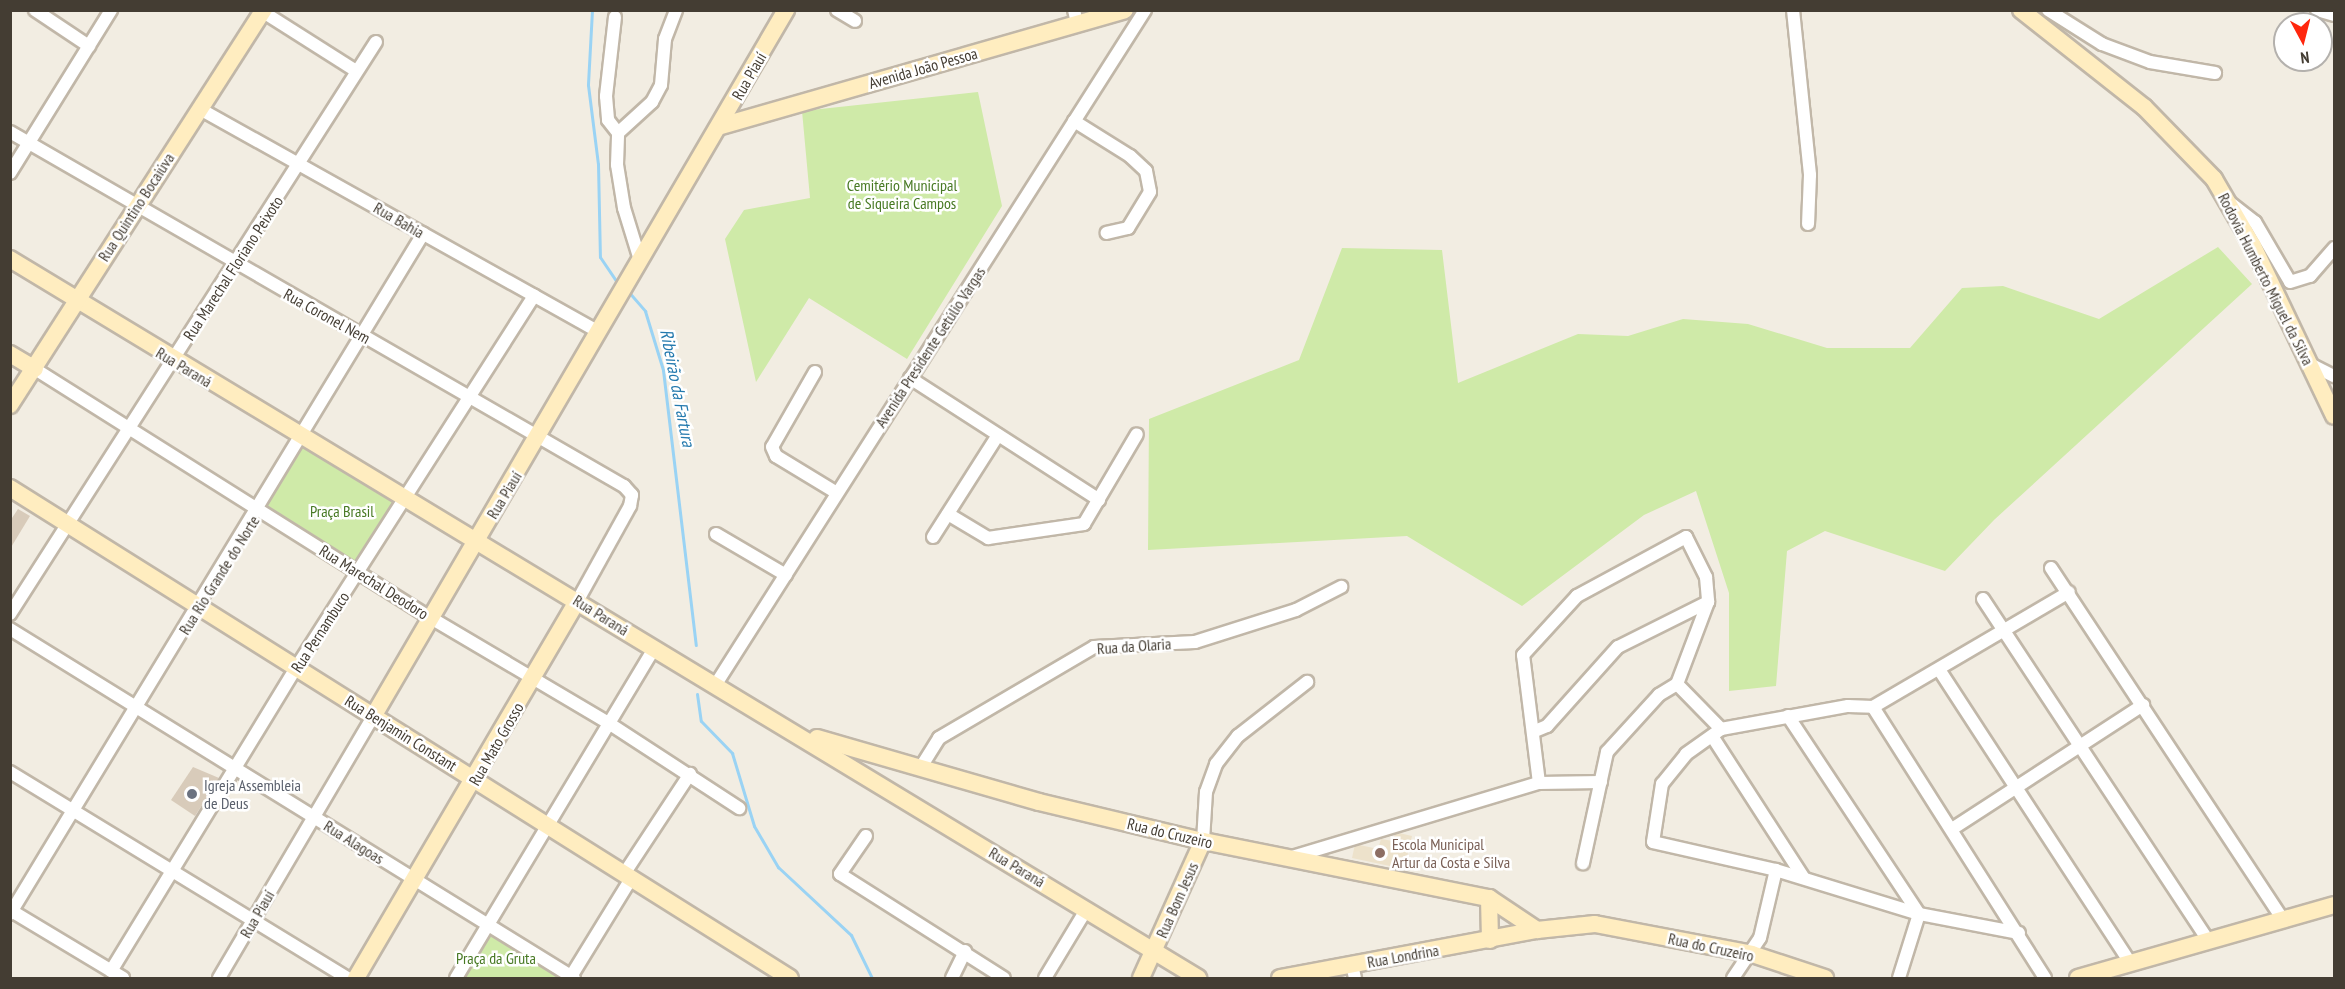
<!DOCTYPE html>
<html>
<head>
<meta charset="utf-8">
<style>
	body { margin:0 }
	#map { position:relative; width:2345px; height:989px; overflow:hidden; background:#f2ede2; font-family:"PT Sans Narrow",sans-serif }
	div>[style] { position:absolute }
	.education>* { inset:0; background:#ede2cb }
	.green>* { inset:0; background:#cfeaa8 }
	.stream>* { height:3px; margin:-1.5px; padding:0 1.5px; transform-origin:1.5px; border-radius:1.5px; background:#9ad3f4 }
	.building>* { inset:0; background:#d8cbba }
	.roads { filter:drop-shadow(2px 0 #c1b7a8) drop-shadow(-2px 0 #c1b7a8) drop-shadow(0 2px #c1b7a8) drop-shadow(0 -2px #c1b7a8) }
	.street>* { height:12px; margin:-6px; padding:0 6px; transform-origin:6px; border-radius:6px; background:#fff }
	.secondary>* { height:16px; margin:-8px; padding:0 8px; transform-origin:8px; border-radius:8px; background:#ffedc0 }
	.dots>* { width:16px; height:16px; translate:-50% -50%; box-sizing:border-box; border:3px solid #fff; border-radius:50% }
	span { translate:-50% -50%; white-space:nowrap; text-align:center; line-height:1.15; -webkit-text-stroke:5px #fff; paint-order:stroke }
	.street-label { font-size:16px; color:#443d33 }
	.park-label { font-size:16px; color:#477923 }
	.worship-label { font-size:16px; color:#5b616d }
	.left { translate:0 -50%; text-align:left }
	.education-label { font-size:16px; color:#785e54 }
	.water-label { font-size:18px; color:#257aae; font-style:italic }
	.frame { position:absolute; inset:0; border:12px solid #443d33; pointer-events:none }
	.north { position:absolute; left:2273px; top:12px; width:60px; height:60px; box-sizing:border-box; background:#fff; border:2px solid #b4b1ad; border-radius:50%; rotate:173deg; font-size:16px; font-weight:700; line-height:24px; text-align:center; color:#443d33 }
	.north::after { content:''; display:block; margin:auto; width:21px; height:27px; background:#ff260d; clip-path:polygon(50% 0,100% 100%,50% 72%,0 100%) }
</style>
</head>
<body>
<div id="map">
	<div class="education">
		<div style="clip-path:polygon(1395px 832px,1412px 836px,1404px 869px,1352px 858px,1355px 844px,1378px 849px,1381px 839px,1393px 841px)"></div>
	</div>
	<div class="green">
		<div style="clip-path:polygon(978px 92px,1002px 206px,907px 359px,809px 298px,756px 382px,725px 239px,744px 210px,810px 198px,802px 111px)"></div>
		<div style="clip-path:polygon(2218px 247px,2252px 284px,1994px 520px,1945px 571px,1825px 531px,1787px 551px,1776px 686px,1729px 691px,1729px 593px,1696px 491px,1644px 515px,1522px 606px,1407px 536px,1148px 550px,1149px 419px,1299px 360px,1342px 248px,1442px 250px,1458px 383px,1578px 334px,1628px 336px,1683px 319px,1748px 324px,1827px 348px,1910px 348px,1962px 288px,2003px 286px,2099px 319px)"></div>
		<div style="clip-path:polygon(302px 441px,400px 498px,358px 569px,262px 509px)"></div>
		<div style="clip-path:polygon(488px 930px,566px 978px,460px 978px)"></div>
	</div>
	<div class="stream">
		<div style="left:592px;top:10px;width:75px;rotate:93.1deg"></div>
		<div style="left:588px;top:85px;width:80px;rotate:82.8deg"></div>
		<div style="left:598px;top:164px;width:93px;rotate:88.8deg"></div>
		<div style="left:600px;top:257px;width:34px;rotate:56deg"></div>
		<div style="left:627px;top:290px;width:28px;rotate:49deg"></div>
		<div style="left:645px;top:311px;width:62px;rotate:73deg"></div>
		<div style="left:663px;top:370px;width:277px;rotate:83.2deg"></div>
		<div style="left:697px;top:694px;width:27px;rotate:82deg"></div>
		<div style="left:701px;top:721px;width:45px;rotate:45.9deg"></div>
		<div style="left:732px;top:753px;width:76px;rotate:73.2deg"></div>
		<div style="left:754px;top:826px;width:48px;rotate:59.7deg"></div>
		<div style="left:778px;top:867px;width:100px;rotate:43deg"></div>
		<div style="left:851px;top:935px;width:48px;rotate:64deg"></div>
	</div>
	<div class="building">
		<div style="clip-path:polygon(18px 509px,30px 516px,10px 549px,10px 521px)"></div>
		<div style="clip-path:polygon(193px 767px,219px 778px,195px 816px,171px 800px)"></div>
	</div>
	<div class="roads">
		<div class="street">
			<div style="left:35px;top:10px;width:65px;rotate:33.7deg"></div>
			<div style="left:260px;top:10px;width:114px;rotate:32.4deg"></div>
			<div style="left:837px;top:10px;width:21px;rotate:31deg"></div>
			<div style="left:1074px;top:10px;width:13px;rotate:77deg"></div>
			<div style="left:1793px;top:10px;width:166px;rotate:84.1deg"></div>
			<div style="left:1810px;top:175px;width:49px;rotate:92.3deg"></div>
			<div style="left:2048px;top:10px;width:64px;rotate:32.2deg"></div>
			<div style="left:2102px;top:44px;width:51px;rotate:20.6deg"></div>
			<div style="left:2150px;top:62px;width:66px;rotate:9.6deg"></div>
			<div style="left:2317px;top:10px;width:18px;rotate:16deg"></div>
			<div style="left:615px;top:17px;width:80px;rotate:96.5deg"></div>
			<div style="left:606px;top:96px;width:24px;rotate:85deg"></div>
			<div style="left:608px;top:120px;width:16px;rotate:52deg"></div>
			<div style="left:200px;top:109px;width:456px;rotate:29.2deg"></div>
			<div style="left:1074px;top:121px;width:66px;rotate:32deg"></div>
			<div style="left:1130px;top:156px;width:22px;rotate:43deg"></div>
			<div style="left:1146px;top:171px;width:21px;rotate:79deg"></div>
			<div style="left:1150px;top:192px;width:42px;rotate:121.4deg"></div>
			<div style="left:1128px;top:228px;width:22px;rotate:167deg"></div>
			<div style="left:10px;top:132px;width:709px;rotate:29.97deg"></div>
			<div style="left:624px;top:486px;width:12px;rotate:48deg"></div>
			<div style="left:632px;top:495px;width:11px;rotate:100deg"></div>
			<div style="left:630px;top:506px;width:107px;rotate:119deg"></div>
			<div style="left:10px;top:173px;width:192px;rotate:-58.2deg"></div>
			<div style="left:2229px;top:202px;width:33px;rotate:38deg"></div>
			<div style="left:2255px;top:222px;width:69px;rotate:59.7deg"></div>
			<div style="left:2290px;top:282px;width:21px;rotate:-17deg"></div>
			<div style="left:2310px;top:276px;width:37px;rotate:-49deg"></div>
			<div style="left:640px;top:260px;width:54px;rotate:-107.1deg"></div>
			<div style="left:624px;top:208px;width:44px;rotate:-99.2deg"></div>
			<div style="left:617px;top:165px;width:32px;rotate:-88deg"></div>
			<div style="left:618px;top:133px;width:46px;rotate:-42.4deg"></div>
			<div style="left:652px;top:102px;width:19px;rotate:-62deg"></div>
			<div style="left:661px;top:85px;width:46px;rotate:-85deg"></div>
			<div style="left:665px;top:39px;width:31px;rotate:-69deg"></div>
			<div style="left:2308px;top:363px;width:29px;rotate:27deg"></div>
			<div style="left:35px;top:369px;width:468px;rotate:32.2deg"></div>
			<div style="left:431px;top:618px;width:204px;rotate:30.6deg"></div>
			<div style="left:607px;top:722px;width:158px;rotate:33.1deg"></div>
			<div style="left:815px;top:372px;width:86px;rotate:119.8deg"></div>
			<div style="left:772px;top:447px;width:10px;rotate:66deg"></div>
			<div style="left:776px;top:456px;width:71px;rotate:31.2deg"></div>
			<div style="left:910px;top:378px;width:225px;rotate:32.8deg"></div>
			<div style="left:948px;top:514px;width:47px;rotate:31deg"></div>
			<div style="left:988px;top:538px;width:97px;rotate:-8.3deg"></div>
			<div style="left:1084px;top:524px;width:104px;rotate:-59.5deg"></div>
			<div style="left:716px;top:534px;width:81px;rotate:30.4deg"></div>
			<div style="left:933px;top:537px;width:121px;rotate:-57.5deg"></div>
			<div style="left:2051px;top:568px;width:422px;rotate:56.6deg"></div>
			<div style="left:1983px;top:599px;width:407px;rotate:56.6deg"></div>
			<div style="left:10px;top:614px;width:679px;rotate:-57.39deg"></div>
			<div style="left:10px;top:629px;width:663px;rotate:31.75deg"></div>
			<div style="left:1940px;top:671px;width:348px;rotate:56.9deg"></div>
			<div style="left:716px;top:684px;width:799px;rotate:-57.52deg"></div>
			<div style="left:1677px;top:684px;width:63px;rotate:45.6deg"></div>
			<div style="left:1873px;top:707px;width:321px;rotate:57.6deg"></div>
			<div style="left:1788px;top:716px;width:237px;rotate:56.5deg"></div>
			<div style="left:1919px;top:914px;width:67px;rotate:107.4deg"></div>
			<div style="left:1535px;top:731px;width:13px;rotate:-23deg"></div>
			<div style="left:1547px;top:726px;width:106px;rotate:-48.1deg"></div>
			<div style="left:1618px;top:647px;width:101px;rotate:-26.6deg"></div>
			<div style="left:1712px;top:736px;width:169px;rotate:57.1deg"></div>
			<div style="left:921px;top:767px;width:34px;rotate:-58deg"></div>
			<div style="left:939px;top:738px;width:180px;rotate:-30.4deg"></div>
			<div style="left:1094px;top:647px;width:101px;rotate:-2.8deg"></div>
			<div style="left:1195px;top:642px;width:106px;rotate:-17.6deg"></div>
			<div style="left:1296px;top:610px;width:51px;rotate:-27.1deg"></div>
			<div style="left:10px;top:772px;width:395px;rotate:31.4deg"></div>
			<div style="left:1539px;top:783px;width:129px;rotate:-97.1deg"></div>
			<div style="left:1523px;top:655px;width:80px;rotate:-47.5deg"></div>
			<div style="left:1577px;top:596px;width:124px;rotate:-28.4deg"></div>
			<div style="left:1686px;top:537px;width:45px;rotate:63.4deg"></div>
			<div style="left:1706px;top:577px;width:25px;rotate:85deg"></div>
			<div style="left:1708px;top:602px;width:88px;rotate:110.7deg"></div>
			<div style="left:1677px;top:684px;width:21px;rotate:149deg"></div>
			<div style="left:1659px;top:695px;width:77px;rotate:132.4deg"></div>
			<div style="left:1607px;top:752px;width:114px;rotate:102.2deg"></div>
			<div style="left:1952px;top:829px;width:228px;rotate:-33deg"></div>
			<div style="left:866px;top:836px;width:46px;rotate:124.4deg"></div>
			<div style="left:840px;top:874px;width:194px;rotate:32.4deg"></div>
			<div style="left:1203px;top:841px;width:49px;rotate:-86.5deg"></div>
			<div style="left:1206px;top:792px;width:30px;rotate:-70deg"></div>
			<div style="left:1216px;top:764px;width:36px;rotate:-52deg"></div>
			<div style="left:1238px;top:736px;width:88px;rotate:-38deg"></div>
			<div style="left:1292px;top:857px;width:258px;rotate:-16.7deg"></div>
			<div style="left:1539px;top:783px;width:62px;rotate:-0.9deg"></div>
			<div style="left:624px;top:874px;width:120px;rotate:-56.6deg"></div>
			<div style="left:10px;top:910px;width:132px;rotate:31deg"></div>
			<div style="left:10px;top:914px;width:796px;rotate:-58.73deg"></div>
			<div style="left:2019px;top:933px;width:102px;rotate:-169.2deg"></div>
			<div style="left:1919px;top:914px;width:150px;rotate:-162.9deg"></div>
			<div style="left:1776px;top:870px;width:126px;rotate:-167.2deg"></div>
			<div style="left:1653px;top:842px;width:59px;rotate:-81.2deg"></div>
			<div style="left:1662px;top:784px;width:38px;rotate:-51deg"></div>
			<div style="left:1686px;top:754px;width:43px;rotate:-35.5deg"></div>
			<div style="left:1721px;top:729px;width:129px;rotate:-10.3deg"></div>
			<div style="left:1848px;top:706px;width:25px;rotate:2deg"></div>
			<div style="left:1873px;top:707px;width:227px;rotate:-30.4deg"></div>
			<div style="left:1352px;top:965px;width:13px;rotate:77deg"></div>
			<div style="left:111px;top:971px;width:355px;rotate:-58.6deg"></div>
			<div style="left:296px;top:668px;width:442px;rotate:-57.4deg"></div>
			<div style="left:219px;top:978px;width:305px;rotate:-59.5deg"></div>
			<div style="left:456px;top:978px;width:385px;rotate:-59deg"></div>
			<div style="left:570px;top:978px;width:116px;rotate:-58.4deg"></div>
			<div style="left:952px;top:978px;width:30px;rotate:-64deg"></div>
			<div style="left:1045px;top:978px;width:79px;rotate:-58.9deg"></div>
			<div style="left:1733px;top:978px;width:48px;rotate:-56deg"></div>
			<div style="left:1760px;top:938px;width:70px;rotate:-76.8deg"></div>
		</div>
		<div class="secondary">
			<div style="left:2021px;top:10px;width:157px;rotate:38.3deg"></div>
			<div style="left:2144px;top:107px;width:100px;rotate:45.8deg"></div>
			<div style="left:2214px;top:179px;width:78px;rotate:59.8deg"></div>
			<div style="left:2253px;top:246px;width:188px;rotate:64.5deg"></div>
			<div style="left:721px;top:126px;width:420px;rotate:-16deg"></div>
			<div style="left:10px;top:259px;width:1389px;rotate:31.18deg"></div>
			<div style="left:10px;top:354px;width:29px;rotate:31deg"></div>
			<div style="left:10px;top:405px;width:470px;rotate:-57.3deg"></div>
			<div style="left:10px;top:488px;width:921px;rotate:32.14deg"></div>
			<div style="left:374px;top:715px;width:817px;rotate:-59.7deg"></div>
			<div style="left:817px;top:738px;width:231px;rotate:16.1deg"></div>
			<div style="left:1039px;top:802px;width:169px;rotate:13.4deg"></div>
			<div style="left:1203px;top:841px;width:292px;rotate:11.3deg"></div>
			<div style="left:1489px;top:898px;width:58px;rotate:33.7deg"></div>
			<div style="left:1489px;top:898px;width:42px;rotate:88.6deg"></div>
			<div style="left:356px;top:978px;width:438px;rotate:-59.6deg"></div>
			<div style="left:1141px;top:978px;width:150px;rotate:-65.7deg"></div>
			<div style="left:1280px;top:978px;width:261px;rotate:-10.6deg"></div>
			<div style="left:1537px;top:930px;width:58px;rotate:-5.9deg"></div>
			<div style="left:1595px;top:924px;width:160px;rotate:10.8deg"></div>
			<div style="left:1752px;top:954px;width:77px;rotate:18.2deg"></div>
			<div style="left:2078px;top:978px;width:266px;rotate:-15.9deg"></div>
		</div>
	</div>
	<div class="dots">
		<div style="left:192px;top:794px;background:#6b7280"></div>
		<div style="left:1380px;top:853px;background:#8d6e63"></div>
	</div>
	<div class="street-label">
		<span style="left:923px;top:68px;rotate:-16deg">Avenida João Pessoa</span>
		<span style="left:749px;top:76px;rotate:-60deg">Rua Piauí</span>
		<span style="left:136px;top:207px;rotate:-57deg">Rua Quintino Bocaiúva</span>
		<span style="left:399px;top:220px;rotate:30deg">Rua Bahia</span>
		<span style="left:233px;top:268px;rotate:-57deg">Rua Marechal Floriano Peixoto</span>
		<span style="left:2266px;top:279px;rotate:63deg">Rodovia Humberto Miguel da Silva</span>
		<span style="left:327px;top:316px;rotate:29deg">Rua Coronel Nem</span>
		<span style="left:930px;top:347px;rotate:-57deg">Avenida Presidente Getúlio Vargas</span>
		<span style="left:184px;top:367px;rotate:31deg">Rua Paraná</span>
		<span style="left:504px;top:495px;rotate:-59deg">Rua Piauí</span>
		<span style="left:219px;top:575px;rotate:-58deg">Rua Rio Grande do Norte</span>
		<span style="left:374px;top:582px;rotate:32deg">Rua Marechal Deodoro</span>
		<span style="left:601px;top:615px;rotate:32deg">Rua Paraná</span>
		<span style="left:320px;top:632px;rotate:-57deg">Rua Pernambuco</span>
		<span style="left:1134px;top:646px;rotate:-4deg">Rua da Olaria</span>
		<span style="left:401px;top:733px;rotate:32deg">Rua Benjamin Constant</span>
		<span style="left:496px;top:744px;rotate:-60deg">Rua Mato Grosso</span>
		<span style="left:1170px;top:833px;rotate:13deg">Rua do Cruzeiro</span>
		<span style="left:354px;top:842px;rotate:32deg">Rua Alagoas</span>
		<span style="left:1017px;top:867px;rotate:31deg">Rua Paraná</span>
		<span style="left:1177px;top:900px;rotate:-66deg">Rua Bom Jesus</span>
		<span style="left:257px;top:914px;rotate:-60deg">Rua Piauí</span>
		<span style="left:1711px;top:947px;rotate:12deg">Rua do Cruzeiro</span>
		<span style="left:1403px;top:956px;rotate:-10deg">Rua Londrina</span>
	</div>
	<div class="park-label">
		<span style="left:902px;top:194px">Cemitério Municipal<br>de Siqueira Campos</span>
		<span style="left:342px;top:511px">Praça Brasil</span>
		<span style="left:496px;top:958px">Praça da Gruta</span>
	</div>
	<div class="worship-label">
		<span class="left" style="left:204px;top:794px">Igreja Assembleia<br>de Deus</span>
	</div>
	<div class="education-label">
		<span class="left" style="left:1392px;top:853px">Escola Municipal<br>Artur da Costa e Silva</span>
	</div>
	<div class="water-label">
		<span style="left:677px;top:388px;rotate:79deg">Ribeirão da Fartura</span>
	</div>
	<div class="frame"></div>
	<div class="north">N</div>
</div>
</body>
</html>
